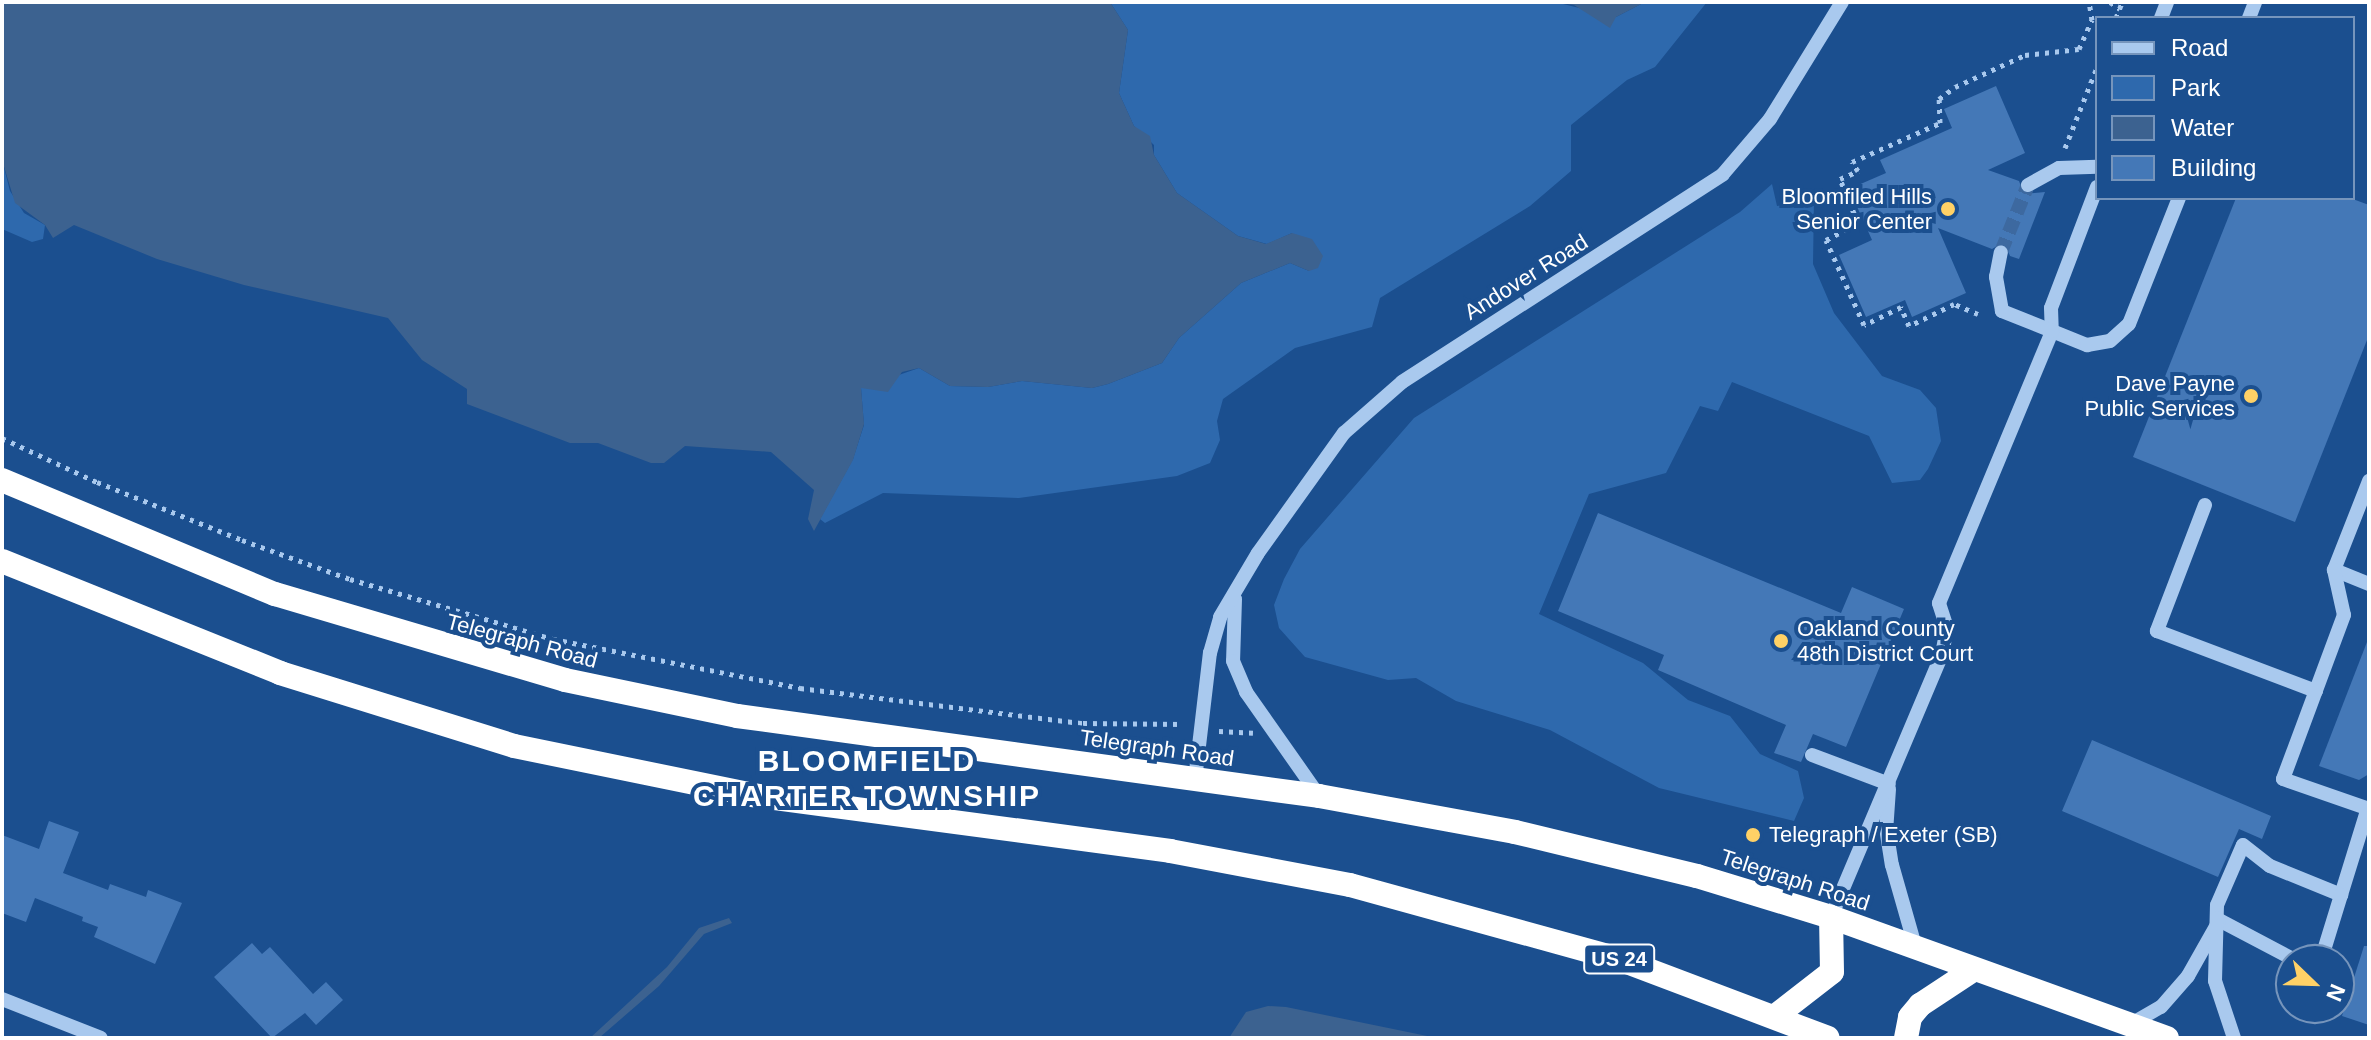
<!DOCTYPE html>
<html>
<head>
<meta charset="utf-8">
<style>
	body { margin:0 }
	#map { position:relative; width:2371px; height:1040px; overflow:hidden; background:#1b4f8f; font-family:Helvetica,sans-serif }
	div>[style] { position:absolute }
	.green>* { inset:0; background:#2e69ad }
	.water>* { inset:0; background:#3c6290 }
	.building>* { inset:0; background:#4478b7 }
	.minor-tunnel>* { height:14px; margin-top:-7px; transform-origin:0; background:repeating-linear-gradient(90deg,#3d69a0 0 14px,transparent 0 21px) }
	.path>* { height:5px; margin-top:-2.5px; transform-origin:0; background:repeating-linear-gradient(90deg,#a9c9ee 0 4px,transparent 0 10px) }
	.minor>* { height:14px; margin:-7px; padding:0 7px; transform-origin:7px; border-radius:7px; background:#a9c9ee }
	.highway>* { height:24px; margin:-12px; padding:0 12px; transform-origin:12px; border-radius:12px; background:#fff }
	.dots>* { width:22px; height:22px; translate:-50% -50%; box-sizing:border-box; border:4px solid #1b4f8f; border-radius:50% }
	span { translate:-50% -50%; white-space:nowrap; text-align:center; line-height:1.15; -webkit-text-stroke:8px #1b4f8f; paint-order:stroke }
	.shield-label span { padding:2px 6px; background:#1b4f8f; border:2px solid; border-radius:6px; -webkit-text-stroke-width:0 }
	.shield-label { font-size:20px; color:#fff; font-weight:700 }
	.poi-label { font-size:22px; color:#fff }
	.right { translate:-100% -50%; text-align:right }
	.left { translate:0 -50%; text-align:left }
	.street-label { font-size:22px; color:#fff }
	.district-label { font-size:30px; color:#fff; font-weight:700; letter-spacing:2px }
	.frame { position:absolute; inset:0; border:4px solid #fff; pointer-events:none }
	.legend { position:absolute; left:2095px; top:16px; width:260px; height:184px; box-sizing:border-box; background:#1b4f8f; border:2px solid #7695bc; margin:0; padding:10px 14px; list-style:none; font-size:24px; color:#fff }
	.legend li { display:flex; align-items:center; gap:16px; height:40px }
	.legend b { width:40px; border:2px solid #7695bc }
	.north { position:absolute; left:2275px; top:944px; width:80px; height:80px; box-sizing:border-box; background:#1b4f8f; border:2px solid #7695bc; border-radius:50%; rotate:113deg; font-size:22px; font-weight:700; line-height:32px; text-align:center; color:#fff }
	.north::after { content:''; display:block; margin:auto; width:28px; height:36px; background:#ffd166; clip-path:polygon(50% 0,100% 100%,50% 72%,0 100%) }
</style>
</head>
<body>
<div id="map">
	<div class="green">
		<div style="clip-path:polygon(1110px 2px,1555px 2px,1616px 17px,1645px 2px,1707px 2px,1655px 67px,1627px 80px,1571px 125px,1571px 171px,1530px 206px,1380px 298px,1372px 327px,1295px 348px,1223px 399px,1217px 421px,1220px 440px,1210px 463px,1177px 476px,1019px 498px,883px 493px,825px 523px,820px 519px,853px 459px,864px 425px,861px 388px,919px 368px,950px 386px,988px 387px,1022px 381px,1092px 388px,1108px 384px,1162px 363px,1179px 338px,1241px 283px,1290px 263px,1309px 271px,1292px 233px,1267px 244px,1238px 236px,1177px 193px,1154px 155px,1154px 145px,1134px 126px,1119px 93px,1128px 30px)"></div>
		<div style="clip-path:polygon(2px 160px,10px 191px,24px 213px,45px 225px,43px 239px,32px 242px,2px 229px)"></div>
		<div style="clip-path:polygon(1772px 184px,1777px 206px,1814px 200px,1813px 264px,1834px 313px,1882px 376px,1920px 390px,1936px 408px,1941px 441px,1928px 469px,1920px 480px,1892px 483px,1869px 436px,1732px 382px,1718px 411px,1700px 406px,1666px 473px,1589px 494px,1539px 614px,1643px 663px,1688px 700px,1730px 716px,1760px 754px,1798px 771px,1804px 798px,1794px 821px,1659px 788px,1550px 730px,1456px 701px,1416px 678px,1388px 680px,1305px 657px,1279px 628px,1274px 605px,1284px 579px,1300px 549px,1414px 418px,1740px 212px)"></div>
	</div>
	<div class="water">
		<div style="clip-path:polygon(2px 2px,1110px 2px,1128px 30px,1119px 93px,1134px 126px,1150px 136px,1154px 155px,1177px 193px,1238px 236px,1266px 244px,1292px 233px,1312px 239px,1323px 256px,1318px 268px,1309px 271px,1290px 263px,1241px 283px,1179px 338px,1162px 363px,1108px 384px,1092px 388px,1022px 381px,988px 387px,950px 386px,919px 368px,902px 372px,888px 392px,861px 388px,864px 424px,853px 460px,814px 531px,808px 519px,814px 490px,771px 452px,685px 446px,664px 463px,651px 463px,598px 443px,570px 443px,467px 404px,467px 389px,422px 360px,388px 318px,244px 285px,157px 259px,74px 225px,53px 238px,45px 225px,15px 203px,2px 160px)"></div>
		<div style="clip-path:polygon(1555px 2px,1645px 2px,1616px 17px,1610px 28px,1574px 5px)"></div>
		<div style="clip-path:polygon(729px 918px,732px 923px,704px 934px,659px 986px,599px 1038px,590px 1038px,667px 967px,699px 928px)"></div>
		<div style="clip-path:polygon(1268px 1006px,1286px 1007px,1437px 1038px,1229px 1038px,1246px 1012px)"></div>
	</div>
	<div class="building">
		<div style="clip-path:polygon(1996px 86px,2025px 153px,1988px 170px,2019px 181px,2024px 194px,2045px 192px,2019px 259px,2010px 256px,2004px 242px,1992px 249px,1938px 228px,1966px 293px,1912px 317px,1905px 300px,1866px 317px,1839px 255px,1872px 240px,1849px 189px,1886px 173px,1880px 160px,1952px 128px,1944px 109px)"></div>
		<div style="clip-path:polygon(2236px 198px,2350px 198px,2369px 205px,2369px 335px,2295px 522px,2133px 457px)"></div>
		<div style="clip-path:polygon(1598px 513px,1841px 613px,1852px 587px,1904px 609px,1846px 747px,1813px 734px,1801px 762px,1774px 753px,1786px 725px,1658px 670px,1664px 655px,1558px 611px)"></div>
		<div style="clip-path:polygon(2367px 642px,2369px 774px,2359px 780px,2319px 766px)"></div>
		<div style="clip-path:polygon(2092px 740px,2271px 816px,2262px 839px,2239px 829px,2218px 877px,2062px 811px)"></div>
		<div style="clip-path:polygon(49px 821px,79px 832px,63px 873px,108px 890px,110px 884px,146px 897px,148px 890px,182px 903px,155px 964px,94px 937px,98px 927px,82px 921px,83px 917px,35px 898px,26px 922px,2px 913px,2px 835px,39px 849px)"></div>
		<div style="clip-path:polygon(252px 943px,262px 954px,270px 947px,313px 994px,326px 982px,343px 1000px,316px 1025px,305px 1013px,272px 1038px,214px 977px)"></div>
		<div style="clip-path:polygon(2364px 946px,2369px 946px,2369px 1025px,2342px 1016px)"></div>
	</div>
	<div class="minor-tunnel">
		<div style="left:2001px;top:252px;width:72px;rotate:-68.1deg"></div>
	</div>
	<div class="path">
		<div style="left:2110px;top:2px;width:12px;rotate:35deg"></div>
		<div style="left:2116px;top:18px;width:17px;rotate:-69deg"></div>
		<div style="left:2065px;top:148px;width:87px;rotate:-68.4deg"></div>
		<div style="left:1978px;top:314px;width:26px;rotate:-157deg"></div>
		<div style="left:1954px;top:304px;width:50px;rotate:153.9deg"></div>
		<div style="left:1909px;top:326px;width:21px;rotate:-113deg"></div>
		<div style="left:1901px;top:307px;width:41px;rotate:154.1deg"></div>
		<div style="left:1864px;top:325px;width:93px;rotate:-114.1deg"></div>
		<div style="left:1826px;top:240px;width:36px;rotate:-28deg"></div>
		<div style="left:1858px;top:223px;width:48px;rotate:-112.2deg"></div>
		<div style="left:1840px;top:179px;width:20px;rotate:-24deg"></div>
		<div style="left:1858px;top:171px;width:11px;rotate:-124deg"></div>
		<div style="left:1852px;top:162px;width:96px;rotate:-23.9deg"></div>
		<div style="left:1940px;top:123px;width:24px;rotate:-92deg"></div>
		<div style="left:1939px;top:99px;width:20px;rotate:-37deg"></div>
		<div style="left:1955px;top:87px;width:77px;rotate:-24.6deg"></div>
		<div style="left:2025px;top:55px;width:54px;rotate:-6.3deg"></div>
		<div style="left:2079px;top:49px;width:32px;rotate:-66deg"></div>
		<div style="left:2092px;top:20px;width:18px;rotate:-99deg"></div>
		<div style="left:2px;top:438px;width:105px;rotate:24.9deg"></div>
		<div style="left:97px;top:482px;width:156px;rotate:21.8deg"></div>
		<div style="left:242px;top:540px;width:115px;rotate:19.9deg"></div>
		<div style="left:350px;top:579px;width:212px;rotate:16.5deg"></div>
		<div style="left:553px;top:639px;width:252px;rotate:11.2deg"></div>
		<div style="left:800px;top:688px;width:285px;rotate:7.1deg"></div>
		<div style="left:1083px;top:723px;width:100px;rotate:0.6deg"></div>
		<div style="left:1219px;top:731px;width:34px;rotate:3deg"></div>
	</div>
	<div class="minor">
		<div style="left:2161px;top:18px;width:17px;rotate:-69deg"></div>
		<div style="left:2249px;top:18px;width:17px;rotate:-69deg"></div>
		<div style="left:2028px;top:185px;width:35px;rotate:-29deg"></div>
		<div style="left:2059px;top:168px;width:38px;rotate:-2deg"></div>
		<div style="left:2097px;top:187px;width:129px;rotate:110.8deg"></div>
		<div style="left:2051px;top:308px;width:23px;rotate:88deg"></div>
		<div style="left:2052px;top:331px;width:38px;rotate:22deg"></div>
		<div style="left:2087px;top:345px;width:23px;rotate:-10deg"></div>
		<div style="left:2110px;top:341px;width:25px;rotate:-42deg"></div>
		<div style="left:2129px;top:324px;width:136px;rotate:-68.4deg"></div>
		<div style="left:2205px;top:505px;width:135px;rotate:110.9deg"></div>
		<div style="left:2157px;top:631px;width:170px;rotate:20.7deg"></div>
		<div style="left:2334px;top:570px;width:96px;rotate:-68.5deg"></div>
		<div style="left:2369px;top:584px;width:38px;rotate:-158deg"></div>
		<div style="left:2334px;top:570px;width:46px;rotate:77.5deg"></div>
		<div style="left:2344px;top:615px;width:175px;rotate:110.4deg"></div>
		<div style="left:2283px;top:779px;width:91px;rotate:19.2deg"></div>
		<div style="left:1235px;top:599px;width:62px;rotate:91.8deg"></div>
		<div style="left:1233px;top:661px;width:34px;rotate:67deg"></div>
		<div style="left:1246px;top:692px;width:127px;rotate:54.9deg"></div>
		<div style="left:1812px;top:755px;width:82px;rotate:20.6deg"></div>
		<div style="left:1195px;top:780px;width:128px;rotate:-83.3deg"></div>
		<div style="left:1210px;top:653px;width:37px;rotate:-74deg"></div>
		<div style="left:1220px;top:617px;width:74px;rotate:-59.3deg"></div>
		<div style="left:1258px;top:553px;width:148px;rotate:-54.4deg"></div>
		<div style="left:1344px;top:433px;width:77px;rotate:-41.3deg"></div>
		<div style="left:1402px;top:382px;width:382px;rotate:-32.9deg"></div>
		<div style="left:1723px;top:174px;width:72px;rotate:-49.5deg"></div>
		<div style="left:1770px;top:119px;width:137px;rotate:-58.4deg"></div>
		<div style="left:1889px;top:789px;width:39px;rotate:94deg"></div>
		<div style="left:1886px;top:828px;width:37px;rotate:81deg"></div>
		<div style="left:1892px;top:865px;width:87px;rotate:74.1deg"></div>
		<div style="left:2341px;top:895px;width:88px;rotate:-72.8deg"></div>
		<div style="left:1831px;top:917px;width:285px;rotate:-67.1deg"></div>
		<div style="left:1942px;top:654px;width:26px;rotate:-79deg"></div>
		<div style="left:1947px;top:628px;width:26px;rotate:-108deg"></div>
		<div style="left:1939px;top:603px;width:295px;rotate:-67.4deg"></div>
		<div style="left:2052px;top:331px;width:54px;rotate:-158.2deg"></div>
		<div style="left:2002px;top:311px;width:35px;rotate:-100deg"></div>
		<div style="left:1996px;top:277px;width:25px;rotate:-79deg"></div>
		<div style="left:2219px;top:920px;width:86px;rotate:27.8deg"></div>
		<div style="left:2px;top:999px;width:106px;rotate:21.5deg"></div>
		<div style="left:2131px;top:1024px;width:34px;rotate:-30deg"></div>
		<div style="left:2161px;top:1007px;width:41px;rotate:-48.9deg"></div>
		<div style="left:2188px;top:976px;width:63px;rotate:-60.6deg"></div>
		<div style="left:2234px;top:1038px;width:60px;rotate:-108.4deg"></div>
		<div style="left:2215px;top:981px;width:76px;rotate:-88.5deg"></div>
		<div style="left:2217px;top:905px;width:65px;rotate:-66.6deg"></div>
		<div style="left:2243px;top:845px;width:34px;rotate:38deg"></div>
		<div style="left:2270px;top:866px;width:77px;rotate:22.2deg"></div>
		<div style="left:2341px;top:895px;width:68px;rotate:107.1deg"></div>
	</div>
	<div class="highway">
		<div style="left:2px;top:480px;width:296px;rotate:22.7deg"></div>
		<div style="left:275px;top:594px;width:302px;rotate:16.5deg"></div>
		<div style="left:565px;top:680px;width:176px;rotate:11.8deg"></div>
		<div style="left:737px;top:716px;width:587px;rotate:7.83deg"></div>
		<div style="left:1319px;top:796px;width:199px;rotate:10.4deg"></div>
		<div style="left:1515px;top:832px;width:187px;rotate:13.6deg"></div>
		<div style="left:1697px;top:876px;width:140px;rotate:17deg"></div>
		<div style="left:1831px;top:917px;width:357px;rotate:19.8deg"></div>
		<div style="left:2px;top:561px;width:300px;rotate:21.9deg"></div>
		<div style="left:280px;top:673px;width:245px;rotate:17.3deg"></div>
		<div style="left:514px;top:746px;width:243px;rotate:11.6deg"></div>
		<div style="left:752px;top:795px;width:422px;rotate:7.6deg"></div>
		<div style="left:1170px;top:851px;width:183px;rotate:10.7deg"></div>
		<div style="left:1350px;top:885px;width:279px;rotate:15.4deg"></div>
		<div style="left:1619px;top:959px;width:223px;rotate:20.7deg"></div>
		<div style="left:1774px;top:1017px;width:73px;rotate:-37.8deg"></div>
		<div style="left:1832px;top:972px;width:55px;rotate:-91deg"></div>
		<div style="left:1906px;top:1038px;width:21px;rotate:-79deg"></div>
		<div style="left:1910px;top:1017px;width:16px;rotate:-50deg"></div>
		<div style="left:1920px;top:1005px;width:64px;rotate:-33.4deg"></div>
	</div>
	<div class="dots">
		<div style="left:1948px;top:209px;background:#ffd166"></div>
		<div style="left:2251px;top:396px;background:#ffd166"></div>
		<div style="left:1781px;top:641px;background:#ffd166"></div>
		<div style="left:1753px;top:835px;background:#ffd166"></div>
	</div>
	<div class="shield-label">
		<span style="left:1619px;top:959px">US 24</span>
	</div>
	<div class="poi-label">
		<span class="right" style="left:1932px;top:209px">Bloomfiled Hills<br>Senior Center</span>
		<span class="right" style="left:2235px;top:396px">Dave Payne<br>Public Services</span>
		<span class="left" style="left:1797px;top:641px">Oakland County<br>48th District Court</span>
		<span class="left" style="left:1769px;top:835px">Telegraph / Exeter (SB)</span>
	</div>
	<div class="street-label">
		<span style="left:1526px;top:277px;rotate:-32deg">Andover Road</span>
		<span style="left:522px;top:641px;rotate:15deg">Telegraph Road</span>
		<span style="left:1157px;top:748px;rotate:8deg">Telegraph Road</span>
		<span style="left:1795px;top:880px;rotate:18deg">Telegraph Road</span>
	</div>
	<div class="district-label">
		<span style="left:867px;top:778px">BLOOMFIELD<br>CHARTER TOWNSHIP</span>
	</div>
	<div class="frame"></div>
	<ul class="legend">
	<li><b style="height:10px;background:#a9c9ee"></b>Road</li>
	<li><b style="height:22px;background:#2e69ad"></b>Park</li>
	<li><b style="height:22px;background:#3c6290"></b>Water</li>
	<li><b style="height:22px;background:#4478b7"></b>Building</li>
	</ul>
	<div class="north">N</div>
</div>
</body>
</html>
